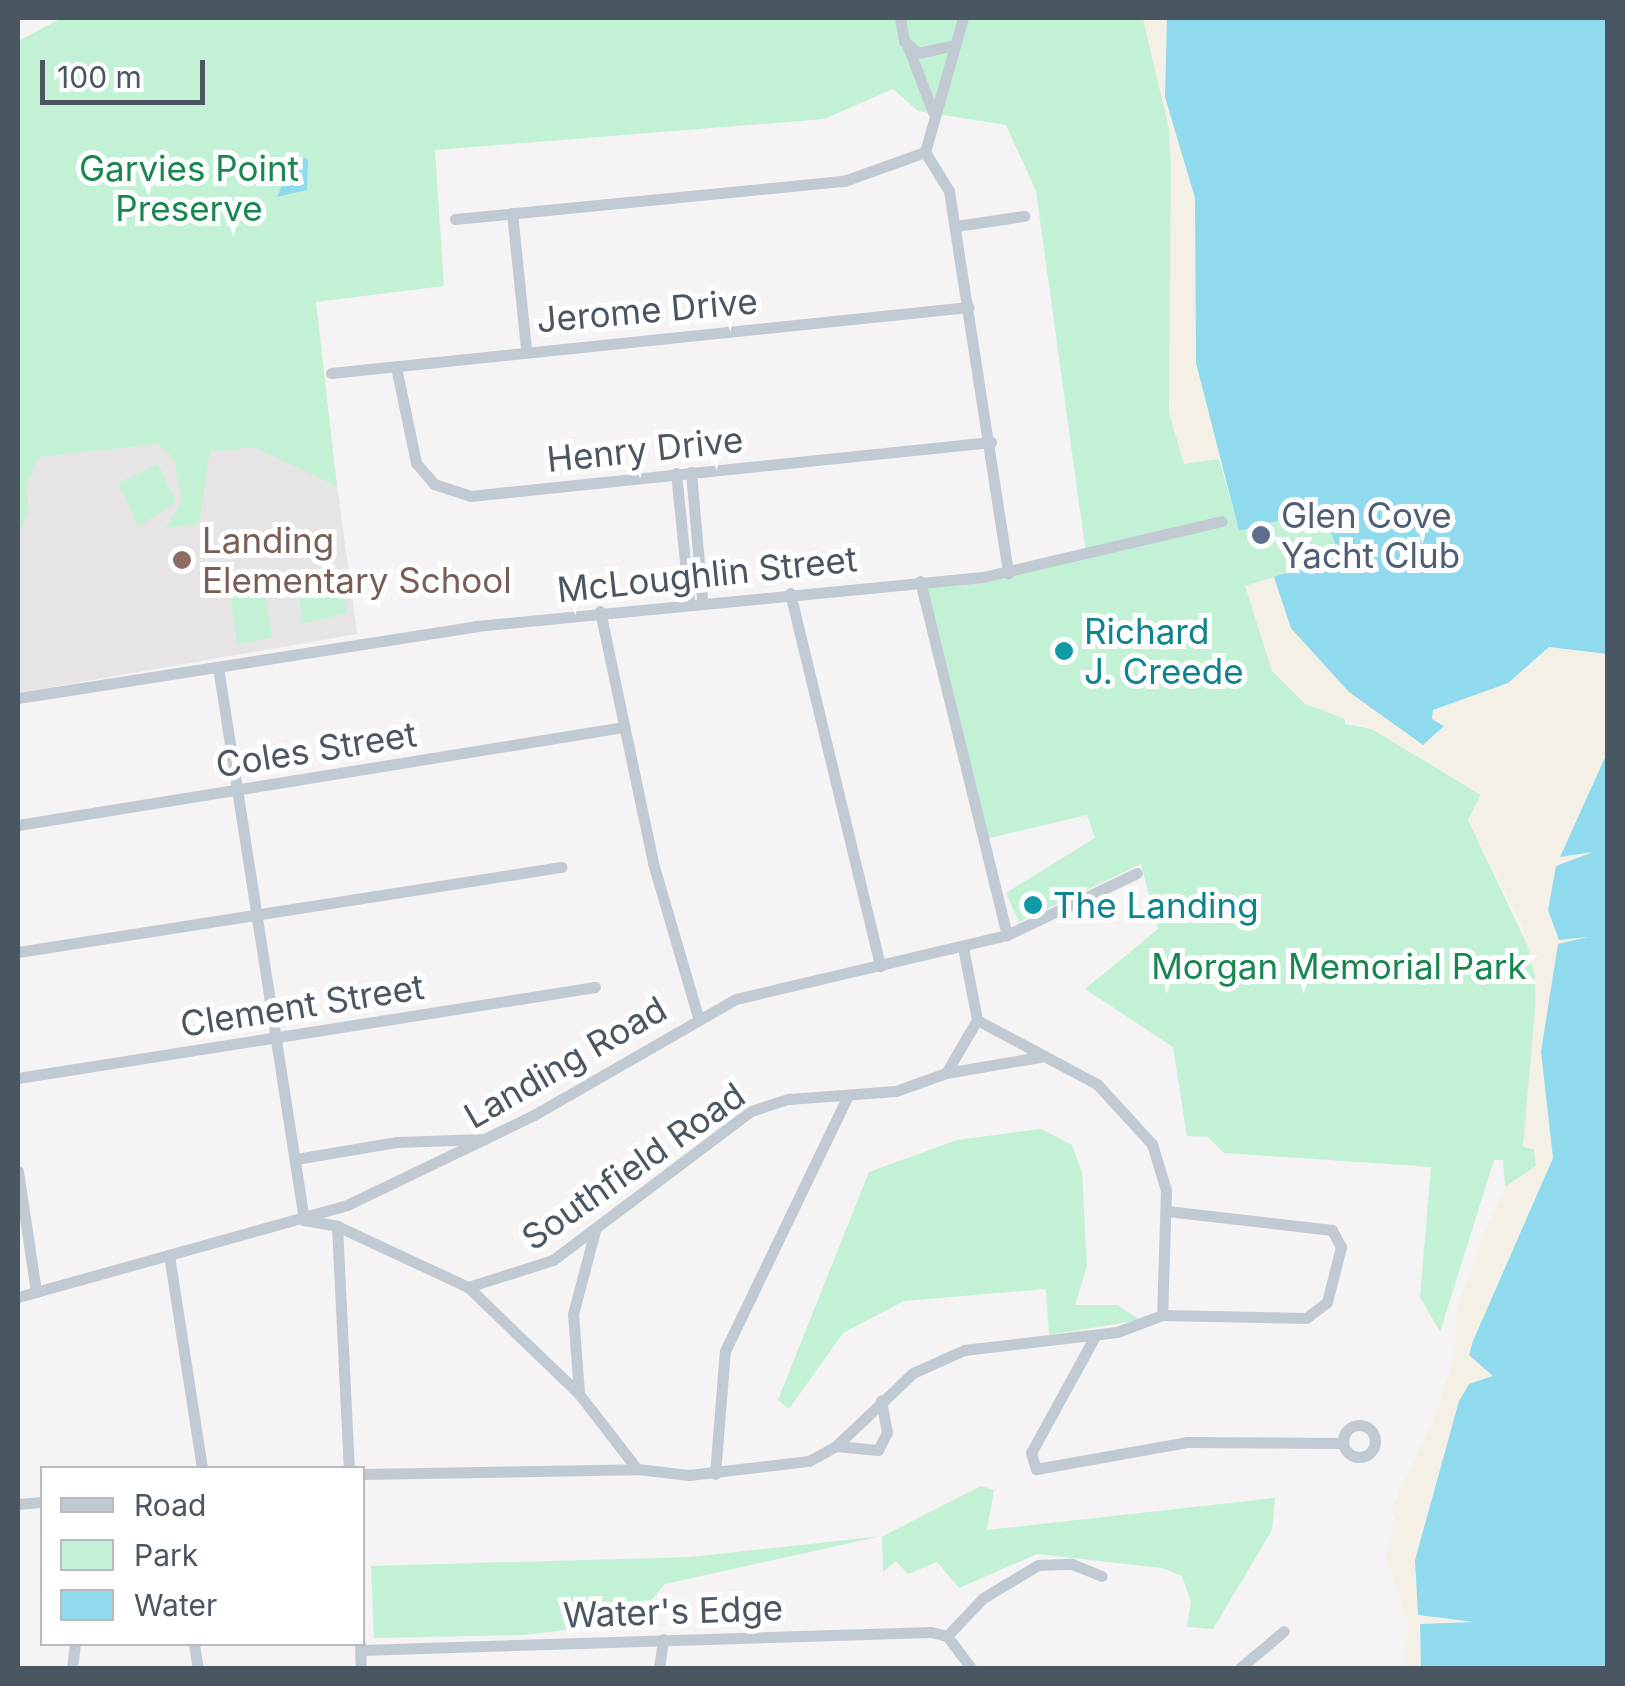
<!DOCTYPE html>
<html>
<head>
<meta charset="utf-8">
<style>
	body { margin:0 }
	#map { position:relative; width:1625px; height:1686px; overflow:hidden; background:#f5f3f3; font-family:Inter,sans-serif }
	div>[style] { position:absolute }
	.education>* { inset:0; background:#e6e4e5 }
	.green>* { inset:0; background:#c3f1d5 }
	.sand>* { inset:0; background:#f5f0e5 }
	.water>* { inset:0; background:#90daee }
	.minor>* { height:11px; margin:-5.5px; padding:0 5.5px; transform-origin:5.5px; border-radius:5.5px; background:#c1cad2 }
	.minor>.ring { margin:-5.5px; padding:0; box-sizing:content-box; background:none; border:11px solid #c1cad2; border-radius:50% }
	.dots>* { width:28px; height:28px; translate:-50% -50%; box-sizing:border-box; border:5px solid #fff; border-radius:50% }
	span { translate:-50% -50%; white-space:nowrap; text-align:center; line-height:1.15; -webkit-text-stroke:10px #fff; paint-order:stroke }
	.park-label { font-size:35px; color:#17864f }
	.street-label { font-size:35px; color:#4a5661 }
	.service-label { font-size:35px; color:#4e5e75 }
	.left { translate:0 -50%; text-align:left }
	.education-label { font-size:35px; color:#785e54 }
	.culture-label { font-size:35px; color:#0d838f }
	.frame { position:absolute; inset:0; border:20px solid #4a5661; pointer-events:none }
	.legend { position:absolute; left:40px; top:1466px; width:325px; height:180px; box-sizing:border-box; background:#fff; border:2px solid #b7bbc0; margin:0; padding:12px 18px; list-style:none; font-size:30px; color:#4a5661 }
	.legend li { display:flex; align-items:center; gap:20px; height:50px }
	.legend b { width:50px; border:2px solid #b7bbc0 }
	.scale { position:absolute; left:40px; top:60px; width:165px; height:45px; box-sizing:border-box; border:5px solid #4a5661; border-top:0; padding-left:12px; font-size:30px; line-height:35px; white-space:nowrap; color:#4a5661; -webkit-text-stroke:8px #fff; paint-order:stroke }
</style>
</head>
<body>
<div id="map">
	<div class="education">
		<div style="clip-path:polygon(329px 425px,357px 634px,18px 693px,18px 459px)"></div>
	</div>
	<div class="green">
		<div style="clip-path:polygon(62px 18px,1163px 18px,1173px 204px,1169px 412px,1184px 463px,1219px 458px,1239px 531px,1328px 508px,1339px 556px,1345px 724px,1372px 729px,1481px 795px,1468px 820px,1534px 959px,1537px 1028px,1523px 1146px,1534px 1149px,1536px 1166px,1505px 1187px,1503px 1160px,1494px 1160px,1440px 1332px,1420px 1297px,1431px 1167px,1224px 1153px,1208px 1137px,1187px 1136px,1173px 1047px,1085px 989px,1158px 929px,1141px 864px,1019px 922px,1006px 893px,1095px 838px,1087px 815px,985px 839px,922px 583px,1086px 554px,1036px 191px,1006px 125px,918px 111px,893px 89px,824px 119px,435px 150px,444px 286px,316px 302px,337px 486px,253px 447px,210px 452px,199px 524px,166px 528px,182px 501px,174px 459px,158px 444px,39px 457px,26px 483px,29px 510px,18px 538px,18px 41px)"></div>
		<div style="clip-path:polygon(158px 464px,176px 502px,138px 527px,118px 483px)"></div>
		<div style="clip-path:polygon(342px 577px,347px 613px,302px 624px,299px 596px,326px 592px,325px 579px)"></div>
		<div style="clip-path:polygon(264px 589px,272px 638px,237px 644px,230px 594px)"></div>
		<div style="clip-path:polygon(1041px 1129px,1072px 1145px,1082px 1172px,1087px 1266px,1075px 1305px,1117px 1305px,1140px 1320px,1049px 1335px,1046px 1289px,904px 1301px,843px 1333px,789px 1409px,778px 1400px,869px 1172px,957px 1140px)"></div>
		<div style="clip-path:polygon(981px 1486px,994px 1490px,987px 1530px,1275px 1498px,1272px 1530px,1213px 1629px,1187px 1627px,1191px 1602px,1182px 1576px,1162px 1568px,1037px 1554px,959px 1588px,937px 1562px,908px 1574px,896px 1561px,883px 1572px,882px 1536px,665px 1584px,633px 1622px,524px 1635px,374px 1638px,371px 1566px,690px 1557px,883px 1536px)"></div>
	</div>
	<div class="sand">
		<div style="clip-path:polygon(1204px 18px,1233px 501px,1219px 459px,1184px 464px,1169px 412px,1171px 137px,1143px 20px)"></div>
		<div style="clip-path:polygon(1274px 577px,1291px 628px,1349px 692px,1409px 731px,1415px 744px,1434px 740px,1442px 721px,1432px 720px,1433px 710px,1533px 667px,1548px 647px,1607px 654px,1607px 752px,1560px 856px,1594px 852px,1556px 866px,1548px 910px,1559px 940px,1589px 937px,1558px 945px,1550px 994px,1541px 1052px,1553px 1158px,1473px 1341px,1494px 1376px,1459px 1401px,1415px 1560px,1474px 1621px,1420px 1624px,1421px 1668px,1402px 1668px,1408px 1626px,1385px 1555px,1396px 1518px,1391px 1510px,1434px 1417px,1452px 1364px,1457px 1309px,1483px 1236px,1505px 1187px,1536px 1166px,1534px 1149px,1523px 1147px,1537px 984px,1522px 925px,1468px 820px,1481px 794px,1372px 729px,1305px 704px,1272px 671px,1245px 586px)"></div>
	</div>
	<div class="water">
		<div style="clip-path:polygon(1167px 18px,1607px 18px,1607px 654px,1549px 647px,1508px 683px,1433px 710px,1432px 719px,1444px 726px,1423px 745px,1349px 692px,1291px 628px,1274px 577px,1339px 555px,1323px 509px,1239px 531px,1196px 363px,1195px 198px,1165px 97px)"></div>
		<div style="clip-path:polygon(294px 155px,308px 159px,307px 190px,277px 197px)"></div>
		<div style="clip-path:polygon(1607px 753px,1607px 1668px,1421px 1668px,1420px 1624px,1474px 1622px,1418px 1615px,1415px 1560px,1459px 1401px,1469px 1384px,1493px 1376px,1469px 1355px,1473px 1341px,1553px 1158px,1541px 1052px,1550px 994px,1558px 944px,1588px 937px,1559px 940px,1548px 910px,1556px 866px,1593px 852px,1560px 857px)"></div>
	</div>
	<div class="minor">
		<div style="left:900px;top:18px;width:23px;rotate:80deg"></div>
		<div style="left:904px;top:41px;width:18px;rotate:41deg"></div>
		<div style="left:918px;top:53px;width:35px;rotate:-12deg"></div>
		<div style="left:908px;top:47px;width:70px;rotate:69deg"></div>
		<div style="left:925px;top:152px;width:46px;rotate:58.4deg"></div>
		<div style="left:949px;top:191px;width:387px;rotate:81.2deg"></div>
		<div style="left:925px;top:152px;width:139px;rotate:-74.2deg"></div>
		<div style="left:512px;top:213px;width:137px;rotate:84.1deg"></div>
		<div style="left:455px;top:219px;width:391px;rotate:-5.6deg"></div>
		<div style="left:844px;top:181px;width:86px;rotate:-19.7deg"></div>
		<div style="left:956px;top:226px;width:69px;rotate:-8.4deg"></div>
		<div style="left:396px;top:367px;width:98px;rotate:78.2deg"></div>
		<div style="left:416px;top:463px;width:28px;rotate:49deg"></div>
		<div style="left:434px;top:484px;width:38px;rotate:18deg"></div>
		<div style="left:470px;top:496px;width:524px;rotate:-5.92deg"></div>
		<div style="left:331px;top:373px;width:641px;rotate:-5.91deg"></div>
		<div style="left:691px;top:472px;width:127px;rotate:85deg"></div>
		<div style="left:676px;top:473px;width:128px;rotate:84.2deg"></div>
		<div style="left:920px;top:581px;width:365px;rotate:76.2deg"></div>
		<div style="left:790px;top:593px;width:384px;rotate:76.4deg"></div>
		<div style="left:600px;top:611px;width:258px;rotate:78.1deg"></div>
		<div style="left:653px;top:863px;width:160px;rotate:73.7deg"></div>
		<div style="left:218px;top:667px;width:560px;rotate:81.16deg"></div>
		<div style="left:18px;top:698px;width:464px;rotate:-8.9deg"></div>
		<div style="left:476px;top:626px;width:509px;rotate:-5.52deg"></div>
		<div style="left:983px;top:577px;width:245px;rotate:-13.2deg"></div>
		<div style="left:18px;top:825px;width:614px;rotate:-9.19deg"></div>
		<div style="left:963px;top:947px;width:74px;rotate:79.1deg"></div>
		<div style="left:977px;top:1020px;width:136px;rotate:28.1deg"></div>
		<div style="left:1097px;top:1084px;width:81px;rotate:47.5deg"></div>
		<div style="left:1152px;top:1144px;width:48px;rotate:73.1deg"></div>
		<div style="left:1166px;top:1190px;width:125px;rotate:91.8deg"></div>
		<div style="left:18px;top:952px;width:550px;rotate:-8.9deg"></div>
		<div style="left:946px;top:1073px;width:95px;rotate:-9.7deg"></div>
		<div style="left:18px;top:1078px;width:584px;rotate:-8.96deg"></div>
		<div style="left:296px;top:1159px;width:101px;rotate:-9.6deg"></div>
		<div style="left:396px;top:1142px;width:89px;rotate:-1.9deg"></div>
		<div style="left:18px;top:1171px;width:122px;rotate:81.5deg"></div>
		<div style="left:304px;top:1220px;width:34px;rotate:10deg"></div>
		<div style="left:337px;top:1226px;width:145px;rotate:25deg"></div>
		<div style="left:468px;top:1287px;width:154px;rotate:43.9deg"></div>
		<div style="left:579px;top:1394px;width:95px;rotate:52.3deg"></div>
		<div style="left:637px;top:1469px;width:52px;rotate:6.6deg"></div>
		<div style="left:689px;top:1475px;width:121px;rotate:-6.7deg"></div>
		<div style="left:809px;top:1461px;width:31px;rotate:-29deg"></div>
		<div style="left:836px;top:1446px;width:106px;rotate:-43.5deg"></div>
		<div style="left:913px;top:1373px;width:56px;rotate:-24.3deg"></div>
		<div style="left:964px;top:1350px;width:154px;rotate:-6.7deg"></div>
		<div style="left:1117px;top:1332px;width:48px;rotate:-20.7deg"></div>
		<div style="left:1162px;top:1315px;width:144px;rotate:1.2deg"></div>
		<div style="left:1306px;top:1318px;width:26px;rotate:-37deg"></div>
		<div style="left:1327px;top:1302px;width:57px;rotate:-75.7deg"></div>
		<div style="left:1341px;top:1247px;width:19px;rotate:-118deg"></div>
		<div style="left:1332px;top:1230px;width:166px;rotate:-173.4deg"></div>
		<div style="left:337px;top:1226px;width:242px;rotate:87.2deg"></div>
		<div style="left:169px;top:1255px;width:216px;rotate:81.2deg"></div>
		<div style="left:468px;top:1287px;width:89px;rotate:-17.6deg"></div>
		<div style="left:553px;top:1260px;width:248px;rotate:-37deg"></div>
		<div style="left:751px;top:1111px;width:40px;rotate:-18deg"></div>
		<div style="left:789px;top:1099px;width:107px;rotate:-4.3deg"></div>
		<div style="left:896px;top:1091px;width:53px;rotate:-19.8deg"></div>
		<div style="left:946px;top:1073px;width:61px;rotate:-59.7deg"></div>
		<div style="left:18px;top:1297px;width:342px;rotate:-15.6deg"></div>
		<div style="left:347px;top:1205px;width:208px;rotate:-25.7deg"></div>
		<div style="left:534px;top:1115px;width:233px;rotate:-29.9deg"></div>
		<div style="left:736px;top:999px;width:278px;rotate:-13.3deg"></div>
		<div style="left:1007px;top:935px;width:144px;rotate:-25.5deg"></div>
		<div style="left:1095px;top:1336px;width:133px;rotate:118.7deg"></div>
		<div style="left:1031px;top:1453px;width:17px;rotate:73deg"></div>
		<div style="left:1036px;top:1469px;width:153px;rotate:-10.1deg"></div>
		<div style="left:1187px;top:1442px;width:156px;rotate:0.4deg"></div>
		<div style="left:579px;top:1393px;width:79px;rotate:-94.3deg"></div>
		<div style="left:573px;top:1314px;width:86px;rotate:-75.2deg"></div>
		<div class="ring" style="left:1343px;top:1425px;width:21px;height:21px"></div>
		<div style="left:836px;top:1446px;width:42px;rotate:5.4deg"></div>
		<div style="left:878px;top:1450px;width:20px;rotate:-63deg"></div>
		<div style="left:887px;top:1432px;width:32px;rotate:-101deg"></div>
		<div style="left:362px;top:1474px;width:275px;rotate:-1deg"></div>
		<div style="left:715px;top:1474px;width:123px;rotate:-85.4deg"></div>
		<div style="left:725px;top:1351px;width:284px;rotate:-64.3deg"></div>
		<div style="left:18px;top:1504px;width:24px;rotate:-5deg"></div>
		<div style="left:947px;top:1636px;width:52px;rotate:-46.5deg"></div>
		<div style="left:983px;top:1598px;width:64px;rotate:-31deg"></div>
		<div style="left:1038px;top:1565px;width:34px;rotate:-2deg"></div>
		<div style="left:1072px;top:1564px;width:32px;rotate:22deg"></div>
		<div style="left:194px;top:1644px;width:24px;rotate:81deg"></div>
		<div style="left:360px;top:1644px;width:24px;rotate:88deg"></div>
		<div style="left:361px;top:1650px;width:570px;rotate:-1.81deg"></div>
		<div style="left:931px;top:1632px;width:16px;rotate:14deg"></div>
		<div style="left:947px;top:1636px;width:40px;rotate:53deg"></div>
		<div style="left:72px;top:1668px;width:24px;rotate:-83deg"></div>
		<div style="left:659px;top:1668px;width:29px;rotate:-82deg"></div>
		<div style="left:1240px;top:1668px;width:57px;rotate:-40.1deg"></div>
	</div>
	<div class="dots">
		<div style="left:1261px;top:535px;background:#5c6f8a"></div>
		<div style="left:182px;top:560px;background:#8d6e63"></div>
		<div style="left:1064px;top:651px;background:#0f9aa8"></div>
		<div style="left:1033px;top:905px;background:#0f9aa8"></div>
	</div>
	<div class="park-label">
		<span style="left:189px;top:188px">Garvies Point<br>Preserve</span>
		<span style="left:1339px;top:966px">Morgan Memorial Park</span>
	</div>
	<div class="street-label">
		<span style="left:647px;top:310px;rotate:-5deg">Jerome Drive</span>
		<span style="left:645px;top:449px;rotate:-6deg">Henry Drive</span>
		<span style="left:707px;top:574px;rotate:-6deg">McLoughlin Street</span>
		<span style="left:316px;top:749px;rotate:-9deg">Coles Street</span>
		<span style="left:302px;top:1005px;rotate:-9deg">Clement Street</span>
		<span style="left:565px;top:1062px;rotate:-30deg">Landing Road</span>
		<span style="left:633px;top:1166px;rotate:-35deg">Southfield Road</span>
		<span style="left:673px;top:1611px;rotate:-2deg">Water's Edge</span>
	</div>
	<div class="service-label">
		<span class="left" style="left:1281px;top:535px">Glen Cove<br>Yacht Club</span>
	</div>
	<div class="education-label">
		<span class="left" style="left:202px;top:560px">Landing<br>Elementary School</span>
	</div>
	<div class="culture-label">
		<span class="left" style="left:1084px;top:651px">Richard<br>J. Creede</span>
		<span class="left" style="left:1053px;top:905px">The Landing</span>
	</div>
	<div class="frame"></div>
	<ul class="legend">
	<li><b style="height:12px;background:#c1cad2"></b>Road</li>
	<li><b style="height:28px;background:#c3f1d5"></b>Park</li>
	<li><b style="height:28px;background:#90daee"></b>Water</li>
	</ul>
	<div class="scale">100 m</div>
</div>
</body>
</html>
